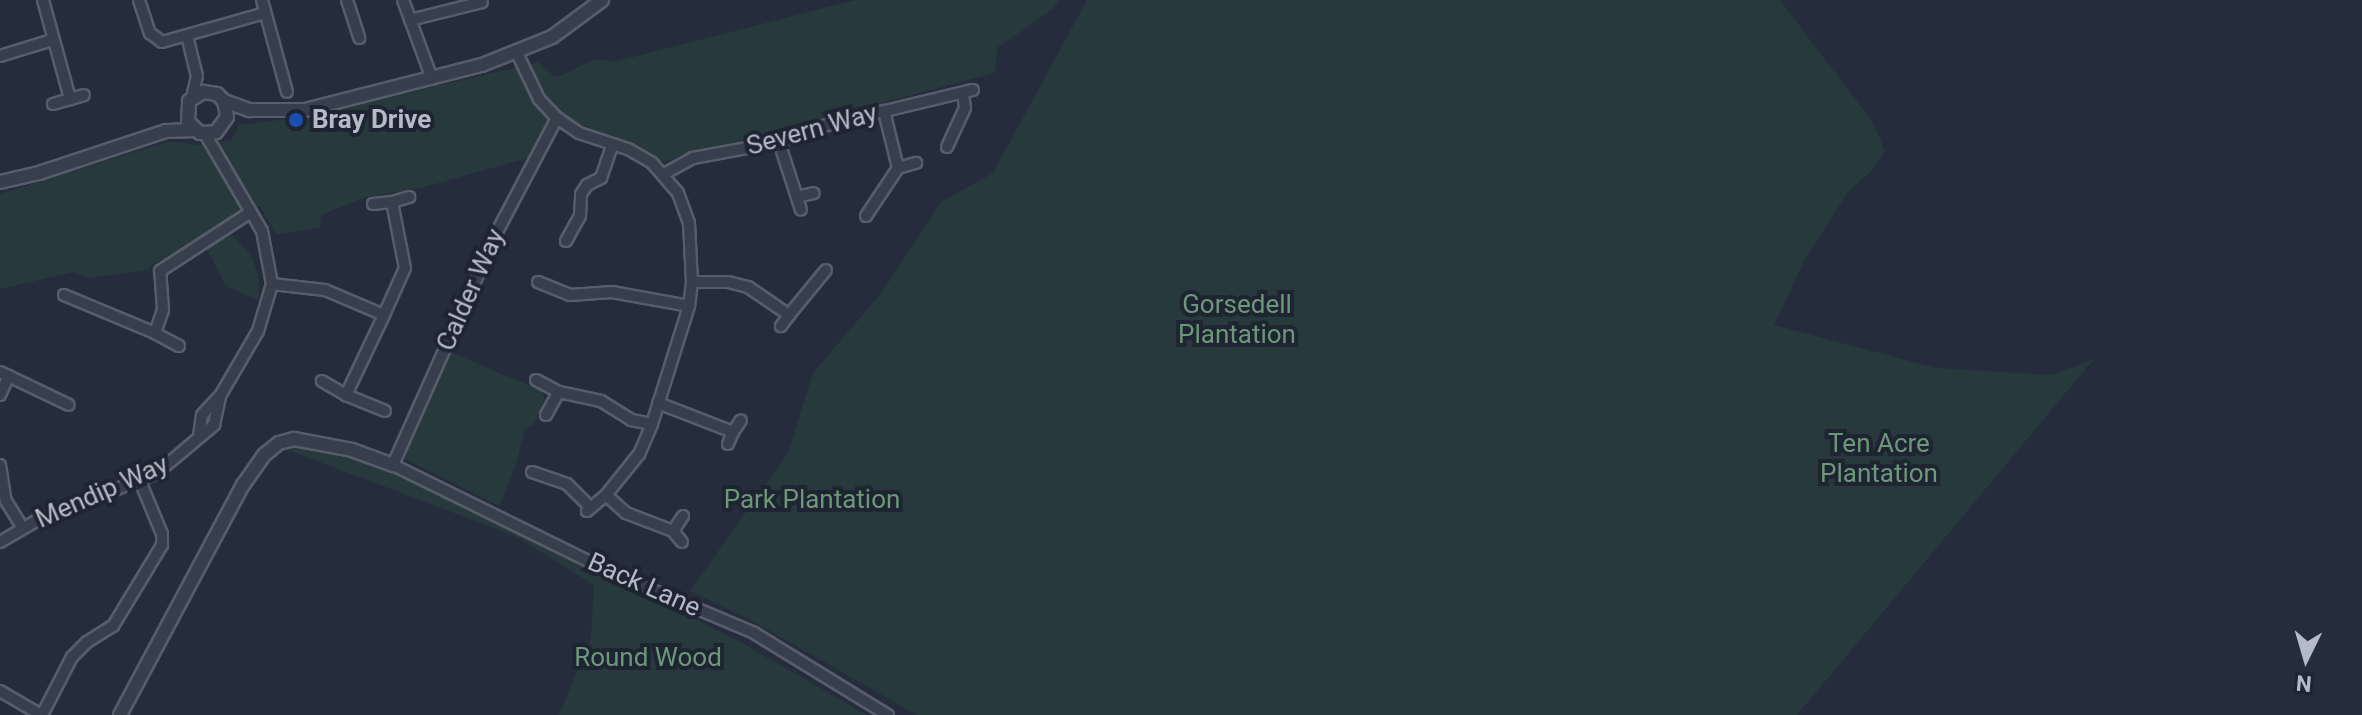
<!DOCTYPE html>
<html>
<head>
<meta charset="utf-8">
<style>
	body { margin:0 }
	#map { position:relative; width:2362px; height:715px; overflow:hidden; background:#252d3c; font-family:Roboto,sans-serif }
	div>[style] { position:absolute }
	.green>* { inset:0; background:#27393d }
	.roads { filter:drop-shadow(2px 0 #575d6a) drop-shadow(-2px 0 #575d6a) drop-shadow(0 2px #575d6a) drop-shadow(0 -2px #575d6a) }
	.minor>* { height:10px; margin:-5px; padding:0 5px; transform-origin:5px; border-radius:5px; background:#383f4c }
	.tertiary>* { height:12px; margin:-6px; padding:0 6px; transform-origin:6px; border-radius:6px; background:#383f4c }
	.dots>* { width:22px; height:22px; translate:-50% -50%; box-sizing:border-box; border:4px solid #1e2431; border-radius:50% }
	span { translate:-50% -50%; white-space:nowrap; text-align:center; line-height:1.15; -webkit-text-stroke:8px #1e2431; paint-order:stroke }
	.poi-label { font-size:26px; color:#b4bac7; font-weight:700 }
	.left { translate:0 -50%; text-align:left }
	.street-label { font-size:26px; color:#b4bac7 }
	.park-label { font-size:26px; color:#6d9779 }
	.north { position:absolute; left:2266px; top:619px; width:80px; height:80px; -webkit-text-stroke:6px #1e2431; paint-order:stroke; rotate:185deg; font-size:22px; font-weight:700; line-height:32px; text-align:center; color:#b4bac7 }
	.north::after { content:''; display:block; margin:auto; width:28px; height:36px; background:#b4bac7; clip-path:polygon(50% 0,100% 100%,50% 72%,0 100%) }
</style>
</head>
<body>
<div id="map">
	<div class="green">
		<div style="clip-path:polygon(855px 0,1059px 0,1053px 9px,998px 47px,994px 73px,662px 162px,563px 116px,552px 136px,527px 158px,424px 187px,366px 197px,321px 215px,320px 228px,276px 234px,260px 206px,235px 216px,184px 253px,154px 263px,148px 270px,89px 278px,73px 272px,0 289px,0 194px,170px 141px,199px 145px,231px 140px,239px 125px,311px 116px,538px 62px,555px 77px,561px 76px,595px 59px,614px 62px)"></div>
		<div style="clip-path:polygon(1087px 0,1780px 0,1873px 123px,1885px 151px,1871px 171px,1847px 193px,1803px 263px,1774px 325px,1935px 368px,2051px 375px,2093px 360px,1797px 715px,917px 715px,747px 618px,690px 591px,788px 453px,813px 373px,882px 292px,941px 202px,993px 173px)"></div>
		<div style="clip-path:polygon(232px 234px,252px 257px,259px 279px,258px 300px,226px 286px,207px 249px)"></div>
		<div style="clip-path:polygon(448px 351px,542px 391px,545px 398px,534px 424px,524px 431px,517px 461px,499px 506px,405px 459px,404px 453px)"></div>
		<div style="clip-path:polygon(286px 443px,358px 457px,466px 501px,742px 643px,867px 715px,559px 715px,591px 638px,594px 585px,515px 536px,280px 447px)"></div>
	</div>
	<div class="roads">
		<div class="minor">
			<div style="left:43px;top:0;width:103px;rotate:74.7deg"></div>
			<div style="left:139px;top:0;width:35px;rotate:72deg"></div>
			<div style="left:150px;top:33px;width:15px;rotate:37deg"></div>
			<div style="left:162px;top:42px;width:107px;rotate:-15.7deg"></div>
			<div style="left:262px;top:0;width:95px;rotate:74.8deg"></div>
			<div style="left:347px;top:0;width:40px;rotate:72deg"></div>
			<div style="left:403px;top:0;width:84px;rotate:69.8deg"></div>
			<div style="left:410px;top:20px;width:74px;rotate:-14deg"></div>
			<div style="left:187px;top:36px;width:41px;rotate:76deg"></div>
			<div style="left:197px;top:76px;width:23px;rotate:103deg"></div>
			<div style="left:517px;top:53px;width:51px;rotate:64.4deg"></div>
			<div style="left:539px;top:99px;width:26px;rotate:47deg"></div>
			<div style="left:557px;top:118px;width:27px;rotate:34deg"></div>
			<div style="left:579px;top:133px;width:52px;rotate:18.1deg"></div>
			<div style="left:628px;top:149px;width:28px;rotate:30deg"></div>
			<div style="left:652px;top:163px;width:40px;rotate:49deg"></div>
			<div style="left:678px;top:193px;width:32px;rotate:70deg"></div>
			<div style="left:689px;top:223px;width:59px;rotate:87.1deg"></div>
			<div style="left:692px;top:282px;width:24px;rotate:97deg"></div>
			<div style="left:689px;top:306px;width:124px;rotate:107.4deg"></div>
			<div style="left:652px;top:424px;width:33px;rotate:113deg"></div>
			<div style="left:639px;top:454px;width:53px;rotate:128.8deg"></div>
			<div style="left:606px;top:495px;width:25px;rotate:140deg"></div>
			<div style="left:0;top:56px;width:54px;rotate:-17.1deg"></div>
			<div style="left:53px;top:104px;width:32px;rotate:-16deg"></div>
			<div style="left:557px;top:118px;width:127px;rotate:117.8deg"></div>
			<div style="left:498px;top:230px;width:257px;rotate:114.1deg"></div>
			<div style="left:393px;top:465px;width:250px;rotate:26.2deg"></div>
			<div style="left:617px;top:575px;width:149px;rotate:22.9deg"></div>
			<div style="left:754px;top:633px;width:157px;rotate:31.5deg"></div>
			<div style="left:779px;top:142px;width:71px;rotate:72.1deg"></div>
			<div style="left:947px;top:147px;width:43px;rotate:-65.2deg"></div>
			<div style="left:965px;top:108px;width:15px;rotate:-98deg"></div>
			<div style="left:898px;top:168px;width:19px;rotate:-16deg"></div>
			<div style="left:664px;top:174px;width:33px;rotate:-29deg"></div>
			<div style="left:693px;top:158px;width:87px;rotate:-10.5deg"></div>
			<div style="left:779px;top:142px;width:51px;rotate:-19.5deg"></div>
			<div style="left:827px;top:125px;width:150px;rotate:-13.5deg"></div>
			<div style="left:797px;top:197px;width:17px;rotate:-13deg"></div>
			<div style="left:392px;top:202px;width:18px;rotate:-16deg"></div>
			<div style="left:373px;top:204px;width:19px;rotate:-6deg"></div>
			<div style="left:392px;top:202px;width:67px;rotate:78.9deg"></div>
			<div style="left:405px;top:268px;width:51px;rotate:114.1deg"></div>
			<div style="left:866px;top:216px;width:58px;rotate:-56.3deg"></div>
			<div style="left:898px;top:168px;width:59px;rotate:-103.8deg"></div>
			<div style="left:566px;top:241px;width:29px;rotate:-61deg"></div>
			<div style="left:580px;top:216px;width:22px;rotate:-87deg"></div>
			<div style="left:581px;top:194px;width:11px;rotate:-56deg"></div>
			<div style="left:587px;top:185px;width:16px;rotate:-27deg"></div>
			<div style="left:601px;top:178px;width:36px;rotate:-71deg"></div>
			<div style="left:538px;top:282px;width:35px;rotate:22deg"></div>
			<div style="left:570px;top:295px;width:42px;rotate:-4.1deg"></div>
			<div style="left:612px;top:292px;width:78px;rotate:10.3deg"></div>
			<div style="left:692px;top:282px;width:36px"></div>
			<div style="left:728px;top:282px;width:21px;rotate:14deg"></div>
			<div style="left:748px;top:287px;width:50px;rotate:34.3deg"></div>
			<div style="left:789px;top:315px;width:14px;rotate:126deg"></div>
			<div style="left:272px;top:284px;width:53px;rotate:6.5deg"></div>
			<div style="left:325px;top:290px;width:64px;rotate:23deg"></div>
			<div style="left:384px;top:315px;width:89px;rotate:115.4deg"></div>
			<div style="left:346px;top:395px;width:28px;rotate:-150deg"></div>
			<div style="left:64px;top:295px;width:99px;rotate:22.7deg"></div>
			<div style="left:789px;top:315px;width:58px;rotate:-50.6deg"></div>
			<div style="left:179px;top:346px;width:27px;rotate:-152deg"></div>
			<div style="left:155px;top:333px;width:24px;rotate:-71deg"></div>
			<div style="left:163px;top:310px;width:39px;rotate:-94deg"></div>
			<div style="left:160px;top:271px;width:108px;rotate:-33deg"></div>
			<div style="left:0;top:372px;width:76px;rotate:25.6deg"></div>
			<div style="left:536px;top:380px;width:26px;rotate:28deg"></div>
			<div style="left:559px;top:392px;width:43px;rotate:12.1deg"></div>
			<div style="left:601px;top:401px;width:36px;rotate:32deg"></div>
			<div style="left:631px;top:420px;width:21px;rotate:11deg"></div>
			<div style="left:0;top:395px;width:21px;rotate:-65deg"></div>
			<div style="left:346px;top:395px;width:42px;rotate:22.3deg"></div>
			<div style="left:658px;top:403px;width:80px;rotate:21.1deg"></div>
			<div style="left:733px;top:432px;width:13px;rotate:113deg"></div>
			<div style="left:546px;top:415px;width:26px;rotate:-61deg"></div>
			<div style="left:733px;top:432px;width:14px;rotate:-56deg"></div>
			<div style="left:199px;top:436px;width:21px;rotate:-82deg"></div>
			<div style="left:202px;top:415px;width:26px;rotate:-47deg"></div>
			<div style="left:0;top:465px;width:36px;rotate:81deg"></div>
			<div style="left:6px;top:501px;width:31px;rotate:58deg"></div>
			<div style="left:532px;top:472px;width:37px;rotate:19deg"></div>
			<div style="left:567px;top:484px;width:33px;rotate:45deg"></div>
			<div style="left:606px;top:495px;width:27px;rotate:42deg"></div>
			<div style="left:626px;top:513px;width:50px;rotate:21deg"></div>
			<div style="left:673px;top:531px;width:14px;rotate:51deg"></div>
			<div style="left:673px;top:531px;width:18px;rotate:-56deg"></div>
			<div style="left:0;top:542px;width:42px;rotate:-30.3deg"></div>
			<div style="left:36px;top:521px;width:130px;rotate:-21.6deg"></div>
			<div style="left:157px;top:473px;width:75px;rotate:-40.1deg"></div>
			<div style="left:214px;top:425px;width:30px;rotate:-78deg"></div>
			<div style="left:220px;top:396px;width:75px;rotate:-59.7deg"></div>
			<div style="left:258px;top:331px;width:49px;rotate:-73.4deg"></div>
			<div style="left:272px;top:284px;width:54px;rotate:-100.7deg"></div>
			<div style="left:262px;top:231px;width:113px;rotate:-120.4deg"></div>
			<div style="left:0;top:691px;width:48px;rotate:30.3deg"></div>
			<div style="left:42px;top:715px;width:65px;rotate:-62.7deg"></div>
			<div style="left:72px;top:657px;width:21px;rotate:-45deg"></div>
			<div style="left:87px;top:642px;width:31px;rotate:-32deg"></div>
			<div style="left:113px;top:626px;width:95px;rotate:-58.8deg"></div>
			<div style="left:162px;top:545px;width:11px;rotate:-90deg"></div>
			<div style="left:162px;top:534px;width:57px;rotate:-112.5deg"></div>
		</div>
		<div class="tertiary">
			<div style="left:224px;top:101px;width:16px;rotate:79deg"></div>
			<div style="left:227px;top:117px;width:19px;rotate:126deg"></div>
			<div style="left:216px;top:132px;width:16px;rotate:176deg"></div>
			<div style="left:200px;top:133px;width:16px;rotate:-137deg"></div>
			<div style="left:188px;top:122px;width:21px;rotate:-87deg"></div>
			<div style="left:189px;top:101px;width:17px;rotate:-33deg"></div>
			<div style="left:203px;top:92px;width:14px;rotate:8deg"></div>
			<div style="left:217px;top:94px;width:10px;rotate:45deg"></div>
			<div style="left:224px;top:101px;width:27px;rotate:20deg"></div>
			<div style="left:249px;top:110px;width:56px"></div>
			<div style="left:305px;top:110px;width:183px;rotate:-14.3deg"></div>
			<div style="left:482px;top:65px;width:75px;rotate:-21.8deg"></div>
			<div style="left:552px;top:37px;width:62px;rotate:-36.5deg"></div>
			<div style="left:0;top:182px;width:40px;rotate:-13deg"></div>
			<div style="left:39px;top:173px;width:134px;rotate:-18.3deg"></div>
			<div style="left:166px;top:131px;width:29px;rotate:-2deg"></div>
			<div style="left:120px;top:715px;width:261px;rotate:-61.9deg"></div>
			<div style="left:243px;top:485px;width:37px;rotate:-55deg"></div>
			<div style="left:264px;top:455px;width:19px;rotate:-39deg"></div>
			<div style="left:279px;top:443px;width:16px;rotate:-15deg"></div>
			<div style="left:294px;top:439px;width:59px;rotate:10.7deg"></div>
			<div style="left:352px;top:450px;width:44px;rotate:20.1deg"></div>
		</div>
	</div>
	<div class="dots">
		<div style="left:296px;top:120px;background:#1a4fb4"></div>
	</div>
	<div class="poi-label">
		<span class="left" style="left:312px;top:120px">Bray Drive</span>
	</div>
	<div class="street-label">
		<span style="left:812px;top:130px;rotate:-15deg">Severn Way</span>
		<span style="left:471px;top:290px;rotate:-66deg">Calder Way</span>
		<span style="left:102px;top:492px;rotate:-24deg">Mendip Way</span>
		<span style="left:644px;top:585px;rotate:24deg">Back Lane</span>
	</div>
	<div class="park-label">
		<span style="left:1237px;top:320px">Gorsedell<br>Plantation</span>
		<span style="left:1879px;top:459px">Ten Acre<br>Plantation</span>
		<span style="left:812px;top:500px">Park Plantation</span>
		<span style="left:648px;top:658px">Round Wood</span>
	</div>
	<div class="north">N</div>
</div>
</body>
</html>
